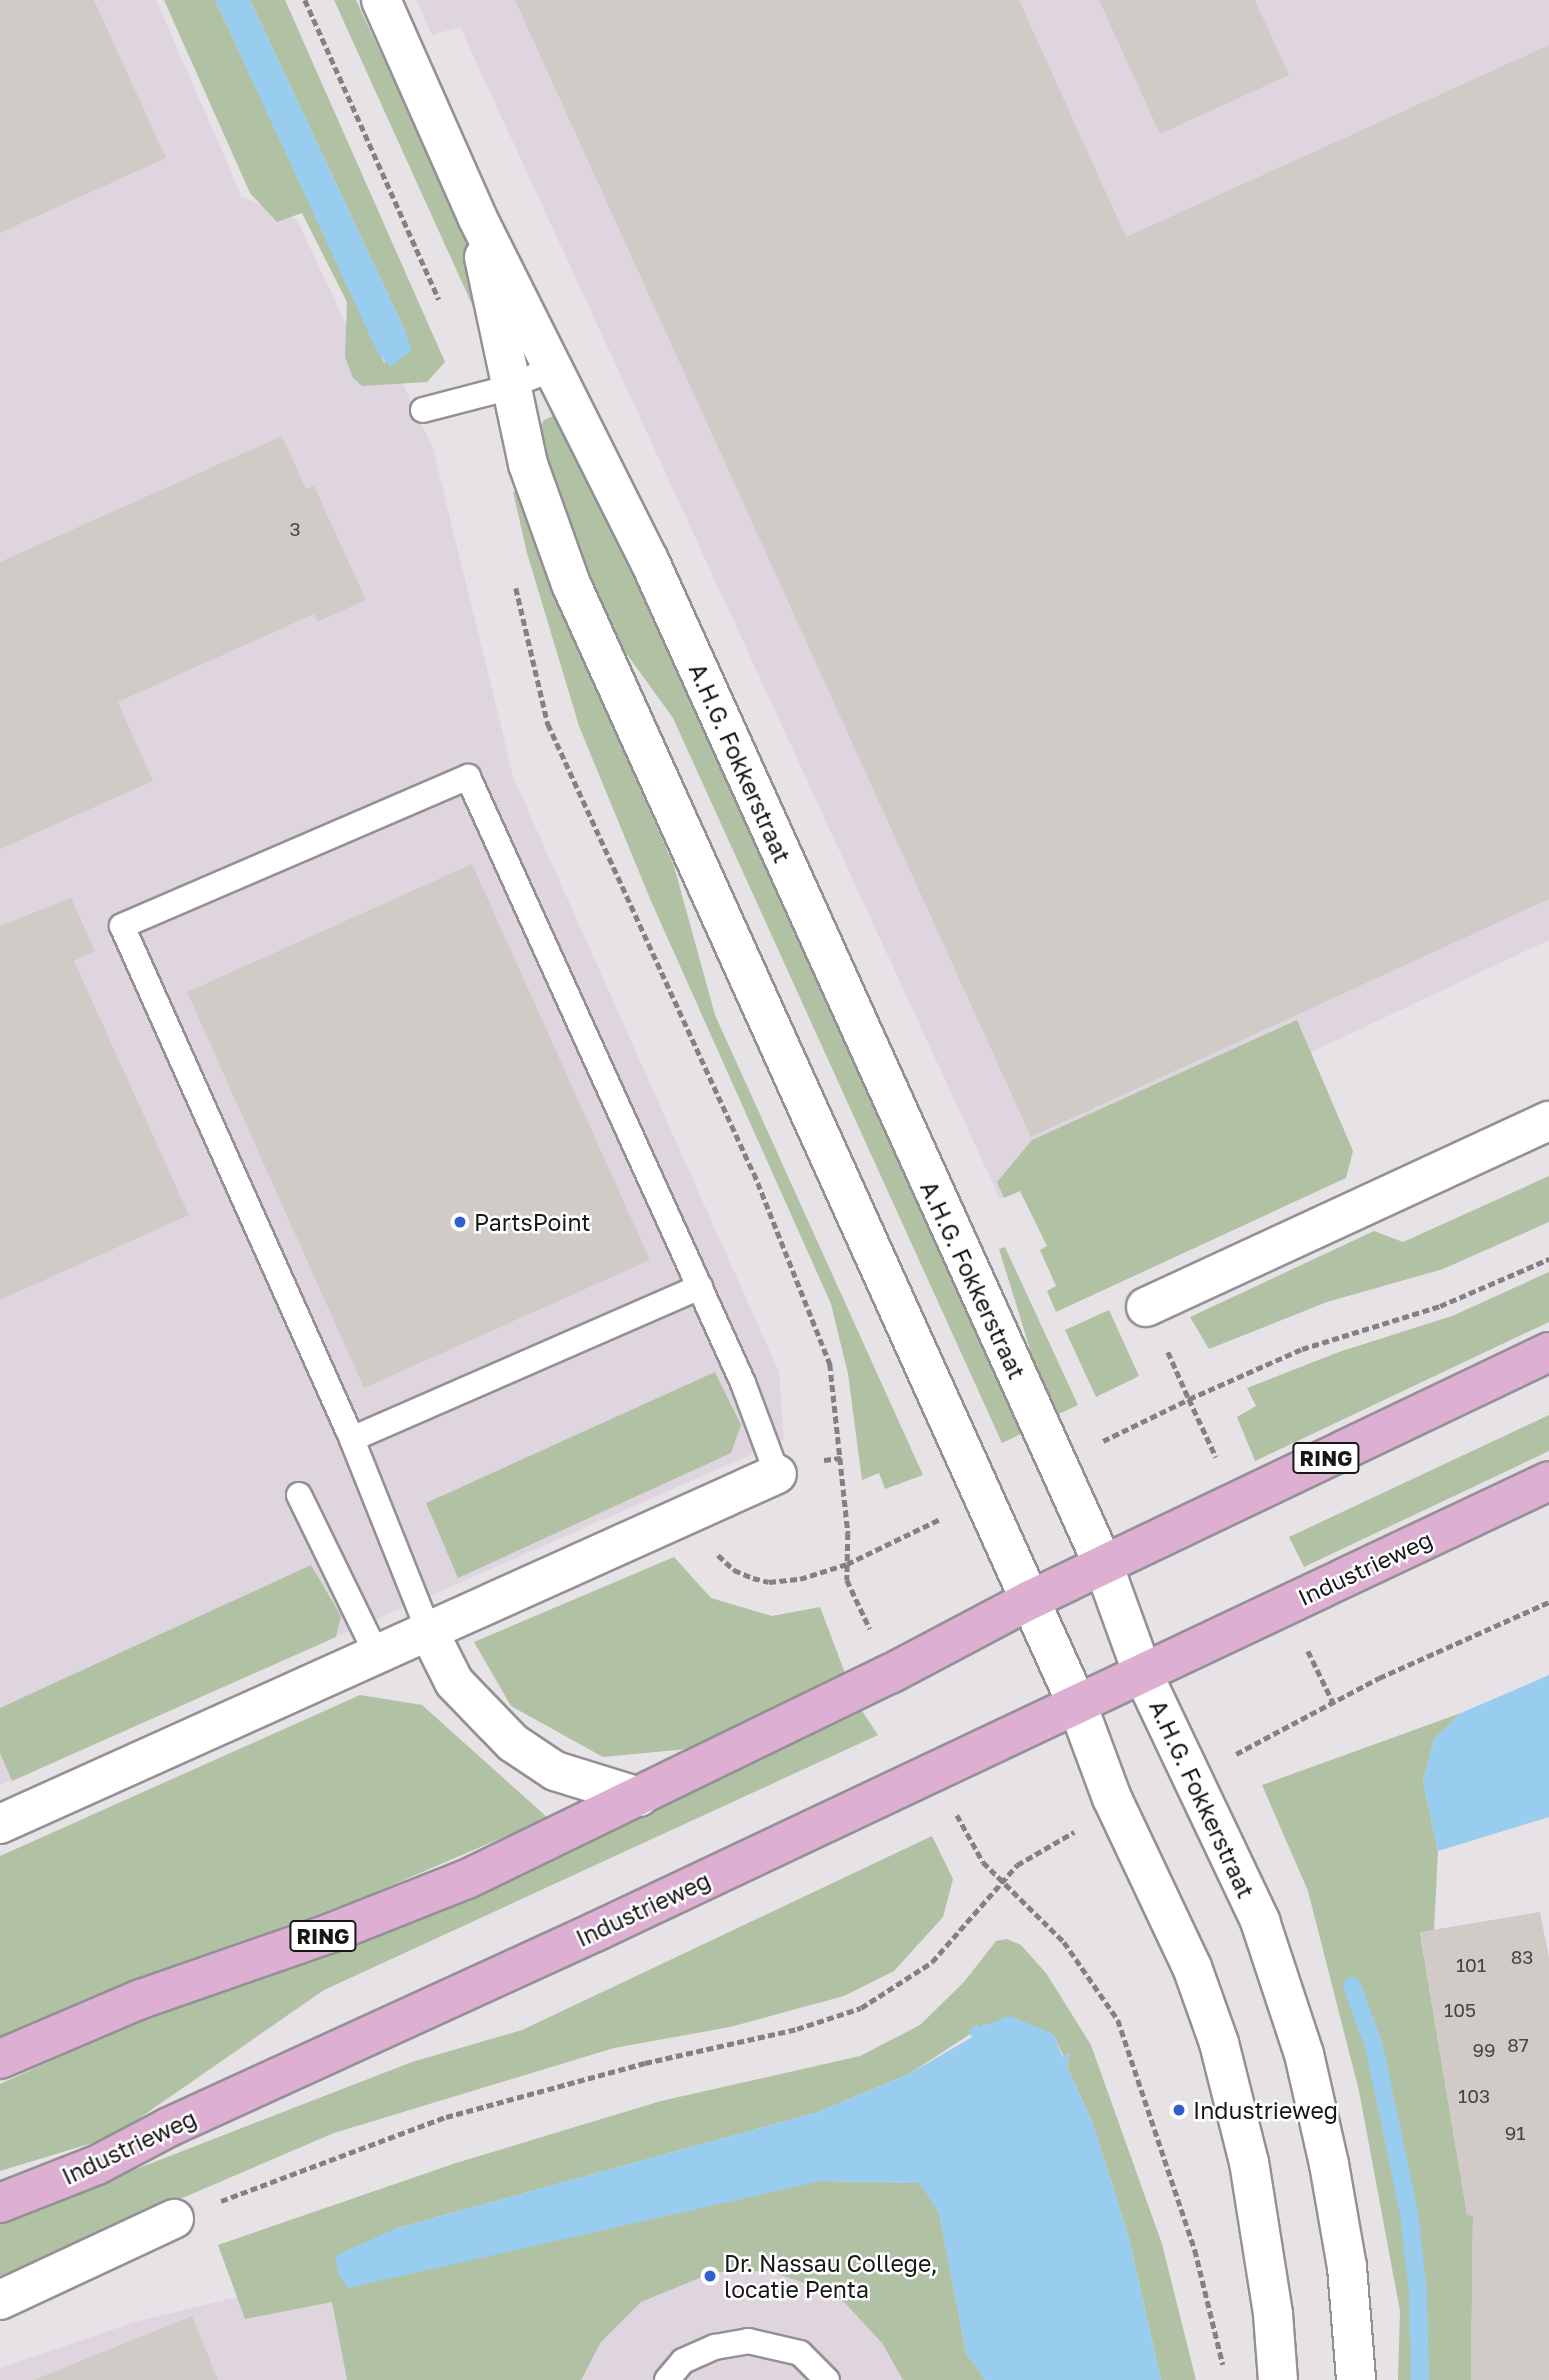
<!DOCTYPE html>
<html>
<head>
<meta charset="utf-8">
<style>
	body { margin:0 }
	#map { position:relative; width:1549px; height:2380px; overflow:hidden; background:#e6e2e6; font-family:"Golos Text",sans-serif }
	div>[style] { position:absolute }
	.built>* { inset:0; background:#dfd5df }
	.green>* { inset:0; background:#b1c2a4 }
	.water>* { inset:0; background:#98cdef }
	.stream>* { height:18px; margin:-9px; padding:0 9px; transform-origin:9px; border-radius:9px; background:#98cdef }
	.building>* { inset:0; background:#d1cbc8 }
	.path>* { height:4.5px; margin-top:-2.25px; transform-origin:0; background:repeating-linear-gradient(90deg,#838183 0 7px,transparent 0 10.5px) }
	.roads { filter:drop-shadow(2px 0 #949094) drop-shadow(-2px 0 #949094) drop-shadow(0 2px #949094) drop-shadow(0 -2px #949094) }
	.service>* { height:24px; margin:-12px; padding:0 12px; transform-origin:12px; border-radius:12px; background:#fff }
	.minor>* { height:38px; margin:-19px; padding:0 19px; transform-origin:19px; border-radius:19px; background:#fff }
	.tertiary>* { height:38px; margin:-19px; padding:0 19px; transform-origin:19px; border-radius:19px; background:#fff }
	.primary>* { height:38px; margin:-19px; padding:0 19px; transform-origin:19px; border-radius:19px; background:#ddafd3 }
	.dots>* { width:19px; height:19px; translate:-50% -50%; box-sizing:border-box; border:4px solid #fff; border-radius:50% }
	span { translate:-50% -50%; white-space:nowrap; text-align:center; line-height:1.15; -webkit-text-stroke:5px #fff; paint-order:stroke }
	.number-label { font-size:19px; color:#464444 }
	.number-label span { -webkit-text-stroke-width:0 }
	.shield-label span { padding:2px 5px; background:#fff; border:2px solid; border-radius:5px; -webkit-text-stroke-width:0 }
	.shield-label { font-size:21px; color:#181718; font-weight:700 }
	.street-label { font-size:23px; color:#181718 }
	.poi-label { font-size:23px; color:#181718 }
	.left { translate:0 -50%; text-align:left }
</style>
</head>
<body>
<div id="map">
	<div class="built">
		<div style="clip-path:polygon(0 0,156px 0,242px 197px,297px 220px,354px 341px,389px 353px,433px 449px,514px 779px,779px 1372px,784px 1440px,0 1785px)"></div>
		<div style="clip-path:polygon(416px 0,1549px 0,1549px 940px,1000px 1199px,460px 27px,432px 35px)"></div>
		<div style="clip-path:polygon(981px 2116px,1122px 2380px,0 2380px,0 2368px,135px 2322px)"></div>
	</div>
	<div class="green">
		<div style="clip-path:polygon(164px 0,215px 0,384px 363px,406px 333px,250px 0,285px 0,445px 362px,427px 382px,362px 386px,353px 378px,345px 357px,347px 302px,302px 213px,277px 222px,250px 193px)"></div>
		<div style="clip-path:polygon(334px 0,356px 0,493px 294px,480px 322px)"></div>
		<div style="clip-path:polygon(553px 416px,561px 418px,665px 637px,1023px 1433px,1002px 1443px,673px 718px,600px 617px,538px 431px,544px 420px)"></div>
		<div style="clip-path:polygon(523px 491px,584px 662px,674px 866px,715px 1015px,923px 1475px,885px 1489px,879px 1473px,862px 1480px,848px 1374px,831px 1304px,651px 901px,579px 726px,527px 553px,513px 492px)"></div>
		<div style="clip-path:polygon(1297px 1020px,1353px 1151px,1346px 1178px,1056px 1312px,1047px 1291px,1056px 1286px,1040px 1250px,1047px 1246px,1020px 1191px,1004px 1198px,997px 1182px,1032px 1140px)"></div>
		<div style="clip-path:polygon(1549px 1176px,1549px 1222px,1443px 1269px,1327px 1302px,1209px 1349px,1190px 1317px,1374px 1231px,1403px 1242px)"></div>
		<div style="clip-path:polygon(1005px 1247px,1078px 1405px,1059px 1414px,1034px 1362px,999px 1249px)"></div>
		<div style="clip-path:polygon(1549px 1272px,1549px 1322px,1255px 1461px,1237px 1417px,1256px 1406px,1247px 1388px,1339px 1352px,1452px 1316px)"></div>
		<div style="clip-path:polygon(1109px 1310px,1139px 1376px,1096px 1397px,1065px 1330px)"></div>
		<div style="clip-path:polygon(715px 1372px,741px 1425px,731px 1453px,458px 1578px,426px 1503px)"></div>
		<div style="clip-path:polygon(1549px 1415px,1549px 1451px,1304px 1567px,1289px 1537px)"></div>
		<div style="clip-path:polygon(674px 1557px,711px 1598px,772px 1616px,820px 1607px,845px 1673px,687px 1749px,603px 1757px,511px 1706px,474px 1642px)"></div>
		<div style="clip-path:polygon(311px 1565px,341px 1616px,336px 1637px,12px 1781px,0 1753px,0 1708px)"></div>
		<div style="clip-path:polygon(360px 1695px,422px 1705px,548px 1818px,362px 1898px,146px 1978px,0 2040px,0 1856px)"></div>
		<div style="clip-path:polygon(858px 1705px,878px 1735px,324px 1990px,112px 2137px,0 2171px,0 2084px,138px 2021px,340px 1951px)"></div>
		<div style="clip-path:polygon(1461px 1713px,1434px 1739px,1423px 1781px,1438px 1851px,1434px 1930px,1420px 1933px,1467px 2214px,1473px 2216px,1471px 2380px,1398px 2380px,1400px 2311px,1359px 2091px,1308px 1891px,1262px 1785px)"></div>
		<div style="clip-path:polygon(932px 1836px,953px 1879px,943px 1917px,894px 1971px,844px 1996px,730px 2027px,614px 2048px,334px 2133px,0 2276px,0 2222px,412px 2062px,522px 2030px)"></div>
		<div style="clip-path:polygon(1007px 1939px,1021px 1945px,1046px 1973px,1091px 2045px,1162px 2244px,1196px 2380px,1161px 2380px,1128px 2235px,1093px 2124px,1067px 2067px,1069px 2054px,1064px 2057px,1053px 2034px,1011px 2019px,984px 2025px,909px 2074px,818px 2112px,394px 2229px,821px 2181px,920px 2183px,939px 2212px,966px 2353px,985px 2380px,903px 2380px,882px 2343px,845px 2303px,822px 2289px,769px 2271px,714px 2272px,641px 2302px,601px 2342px,581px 2380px,347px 2380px,332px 2302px,245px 2319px,218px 2245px,456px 2163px,661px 2101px,860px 2056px,920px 2025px,964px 1982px,996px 1941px)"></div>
	</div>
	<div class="water">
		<div style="clip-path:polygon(215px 0,250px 0,406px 333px,411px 351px,390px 367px,377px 351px)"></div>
		<div style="clip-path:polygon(1549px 1675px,1549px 1817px,1438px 1851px,1423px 1781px,1434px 1739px,1461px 1713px)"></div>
		<div style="clip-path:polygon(1010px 2016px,1053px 2034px,1063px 2057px,1070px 2054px,1067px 2067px,1093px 2124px,1128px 2235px,1161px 2380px,985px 2380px,966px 2353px,939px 2212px,919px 2183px,821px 2181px,348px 2288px,339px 2275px,335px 2256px,394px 2229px,818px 2112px,909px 2074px,972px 2037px,968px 2032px,977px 2024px,980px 2027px)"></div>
	</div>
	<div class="stream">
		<div style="left:1352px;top:1986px;width:64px;rotate:69.9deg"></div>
		<div style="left:1374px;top:2046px;width:172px;rotate:78.2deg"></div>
		<div style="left:1409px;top:2214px;width:79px;rotate:83.4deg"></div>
		<div style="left:1418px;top:2292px;width:88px;rotate:88.7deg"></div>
	</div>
	<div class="building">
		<div style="clip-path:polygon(0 0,94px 0,166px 158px,0 233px)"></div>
		<div style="clip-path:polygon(515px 0,1019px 0,1126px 237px,1549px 45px,1549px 899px,1031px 1137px)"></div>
		<div style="clip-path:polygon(1099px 0,1255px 0,1289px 75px,1160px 134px)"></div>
		<div style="clip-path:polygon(282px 436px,306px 489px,314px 486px,366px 600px,317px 622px,314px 614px,118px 702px,153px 781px,0 849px,0 562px)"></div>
		<div style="clip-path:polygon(472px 864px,650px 1260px,364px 1388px,187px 992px)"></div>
		<div style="clip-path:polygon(71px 898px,95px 951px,74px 961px,189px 1215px,0 1300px,0 926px)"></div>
		<div style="clip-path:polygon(1540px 1912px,1549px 1958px,1549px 2380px,1471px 2380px,1473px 2216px,1467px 2215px,1420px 1932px)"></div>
		<div style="clip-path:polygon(192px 2316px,218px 2380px,34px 2380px,93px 2356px)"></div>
	</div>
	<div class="path">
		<div style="left:305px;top:0;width:328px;rotate:65.9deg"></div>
		<div style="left:516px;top:588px;width:140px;rotate:76.8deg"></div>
		<div style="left:548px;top:724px;width:494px;rotate:65.4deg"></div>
		<div style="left:754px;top:1173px;width:206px;rotate:68.3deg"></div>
		<div style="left:830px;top:1364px;width:170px;rotate:83.9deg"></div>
		<div style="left:848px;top:1533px;width:47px;rotate:91.2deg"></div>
		<div style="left:847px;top:1580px;width:54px;rotate:64.9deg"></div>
		<div style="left:1168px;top:1352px;width:51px;rotate:65.9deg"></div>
		<div style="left:1189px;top:1399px;width:124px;rotate:-23.9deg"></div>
		<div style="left:1302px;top:1349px;width:145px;rotate:-17.3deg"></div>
		<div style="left:1440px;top:1306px;width:119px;rotate:-23.3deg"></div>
		<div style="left:1103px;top:1441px;width:96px;rotate:-26deg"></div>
		<div style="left:1189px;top:1399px;width:64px;rotate:65deg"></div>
		<div style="left:824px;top:1460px;width:17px;rotate:-7deg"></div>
		<div style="left:718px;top:1555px;width:22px;rotate:43deg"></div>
		<div style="left:734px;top:1570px;width:21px;rotate:23deg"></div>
		<div style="left:753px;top:1578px;width:16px;rotate:14deg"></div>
		<div style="left:769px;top:1582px;width:31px;rotate:-6deg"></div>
		<div style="left:800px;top:1579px;width:49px;rotate:-17.7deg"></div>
		<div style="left:847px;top:1564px;width:103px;rotate:-25.8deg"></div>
		<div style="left:1308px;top:1651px;width:59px;rotate:63.9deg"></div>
		<div style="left:1236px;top:1754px;width:162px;rotate:-28deg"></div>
		<div style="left:1379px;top:1678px;width:186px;rotate:-24.1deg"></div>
		<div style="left:957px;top:1815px;width:54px;rotate:61deg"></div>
		<div style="left:983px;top:1862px;width:114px;rotate:44.6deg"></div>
		<div style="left:1064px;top:1942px;width:95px;rotate:55.3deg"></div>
		<div style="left:1118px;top:2020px;width:243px;rotate:71.5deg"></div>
		<div style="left:1195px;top:2250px;width:118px;rotate:76.3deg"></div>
		<div style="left:221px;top:2201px;width:240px;rotate:-20.5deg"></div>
		<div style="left:446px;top:2117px;width:206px;rotate:-15.2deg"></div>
		<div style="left:645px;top:2063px;width:156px;rotate:-12.6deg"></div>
		<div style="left:797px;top:2029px;width:67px;rotate:-18.2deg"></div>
		<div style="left:861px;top:2008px;width:85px;rotate:-32.9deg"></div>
		<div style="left:932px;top:1962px;width:129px;rotate:-48.8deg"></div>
		<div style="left:1017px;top:1865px;width:66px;rotate:-30.1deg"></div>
	</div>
	<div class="roads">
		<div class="service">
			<div style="left:423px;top:410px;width:75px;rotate:-14.6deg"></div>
			<div style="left:496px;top:391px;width:64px;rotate:-21deg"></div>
			<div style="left:352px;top:1439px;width:380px;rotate:-23.6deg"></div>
			<div style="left:299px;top:1495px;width:178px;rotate:64deg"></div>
			<div style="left:429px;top:1632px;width:208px;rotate:-111.8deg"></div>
			<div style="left:352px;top:1439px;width:562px;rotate:-114.15deg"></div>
			<div style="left:122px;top:926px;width:377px;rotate:-23.3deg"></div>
			<div style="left:468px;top:777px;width:665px;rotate:65.59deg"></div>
			<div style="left:743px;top:1383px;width:97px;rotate:69.5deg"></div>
			<div style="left:667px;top:2380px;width:25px;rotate:-50deg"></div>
			<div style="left:683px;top:2361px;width:35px;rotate:-24deg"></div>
			<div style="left:715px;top:2347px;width:34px;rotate:-10deg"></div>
			<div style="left:748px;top:2341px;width:53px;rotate:13deg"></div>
			<div style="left:800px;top:2353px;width:38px;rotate:45deg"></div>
		</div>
		<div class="minor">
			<div style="left:1146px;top:1307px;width:444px;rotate:-24.8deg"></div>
			<div style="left:429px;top:1632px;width:56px;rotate:63.4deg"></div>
			<div style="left:454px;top:1682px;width:85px;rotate:46deg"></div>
			<div style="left:513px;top:1743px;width:50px;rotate:33.7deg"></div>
			<div style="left:555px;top:1771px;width:88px;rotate:17.2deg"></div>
			<div style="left:0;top:1824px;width:852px;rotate:-24.25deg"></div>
			<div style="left:0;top:2300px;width:192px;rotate:-25deg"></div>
		</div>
		<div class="tertiary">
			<div style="left:381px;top:0;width:237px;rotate:66.1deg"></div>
			<div style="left:477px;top:217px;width:384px;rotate:63.4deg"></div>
			<div style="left:649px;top:560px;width:1102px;rotate:65.67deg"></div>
			<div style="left:1103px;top:1564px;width:115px;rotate:70.1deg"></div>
			<div style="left:1142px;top:1672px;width:276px;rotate:64.6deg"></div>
			<div style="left:1260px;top:1921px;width:140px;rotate:71.7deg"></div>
			<div style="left:1304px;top:2054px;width:113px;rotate:77.2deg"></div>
			<div style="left:1329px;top:2164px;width:105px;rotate:80.1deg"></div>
			<div style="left:1347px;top:2267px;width:113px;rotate:85.4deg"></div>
			<div style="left:484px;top:257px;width:212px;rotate:78deg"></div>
			<div style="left:528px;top:464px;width:127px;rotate:70.3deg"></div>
			<div style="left:571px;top:584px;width:1229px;rotate:65.69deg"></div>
			<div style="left:1077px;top:1704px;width:100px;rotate:69.6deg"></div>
			<div style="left:1112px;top:1798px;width:187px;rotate:64.7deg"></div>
			<div style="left:1192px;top:1967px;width:81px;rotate:70.4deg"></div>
			<div style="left:1219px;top:2043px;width:123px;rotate:75.9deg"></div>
			<div style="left:1249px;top:2162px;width:154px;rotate:81deg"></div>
			<div style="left:1273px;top:2314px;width:66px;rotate:85.7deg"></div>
		</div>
		<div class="primary">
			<div style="left:0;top:2059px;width:153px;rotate:-23.1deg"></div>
			<div style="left:141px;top:1999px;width:198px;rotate:-19.2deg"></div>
			<div style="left:328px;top:1934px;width:149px;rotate:-21.6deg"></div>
			<div style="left:467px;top:1879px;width:470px;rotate:-25.9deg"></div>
			<div style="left:890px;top:1674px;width:158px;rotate:-27.9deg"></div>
			<div style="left:1030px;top:1600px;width:575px;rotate:-25.54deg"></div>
			<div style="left:0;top:2203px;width:104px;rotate:-21.4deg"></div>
			<div style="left:97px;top:2165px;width:81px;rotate:-27.8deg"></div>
			<div style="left:169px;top:2127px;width:469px;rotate:-24.6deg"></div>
			<div style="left:595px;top:1932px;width:1055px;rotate:-25.3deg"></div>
		</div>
	</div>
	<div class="dots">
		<div style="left:460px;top:1222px;background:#325ece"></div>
		<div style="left:1179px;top:2110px;background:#325ece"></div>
		<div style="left:710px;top:2276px;background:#325ece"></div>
	</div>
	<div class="number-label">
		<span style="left:295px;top:529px">3</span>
		<span style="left:1522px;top:1957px">83</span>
		<span style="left:1471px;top:1965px">101</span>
		<span style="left:1460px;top:2010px">105</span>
		<span style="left:1518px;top:2045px">87</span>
		<span style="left:1484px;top:2050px">99</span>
		<span style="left:1474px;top:2096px">103</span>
		<span style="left:1515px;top:2133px">91</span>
	</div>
	<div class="shield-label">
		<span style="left:1326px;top:1458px">RING</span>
		<span style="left:323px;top:1936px">RING</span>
	</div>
	<div class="street-label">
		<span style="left:740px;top:763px;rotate:66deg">A.H.G. Fokkerstraat</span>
		<span style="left:973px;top:1280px;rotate:65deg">A.H.G. Fokkerstraat</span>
		<span style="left:1365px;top:1568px;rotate:-25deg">Industrieweg</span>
		<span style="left:1202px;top:1799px;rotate:65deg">A.H.G. Fokkerstraat</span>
		<span style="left:643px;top:1909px;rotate:-25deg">Industrieweg</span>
		<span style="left:129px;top:2147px;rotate:-25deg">Industrieweg</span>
	</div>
	<div class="poi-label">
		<span class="left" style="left:474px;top:1222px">PartsPoint</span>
		<span class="left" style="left:1193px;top:2110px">Industrieweg</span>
		<span class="left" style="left:724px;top:2276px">Dr. Nassau College,<br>locatie Penta</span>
	</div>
</div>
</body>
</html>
